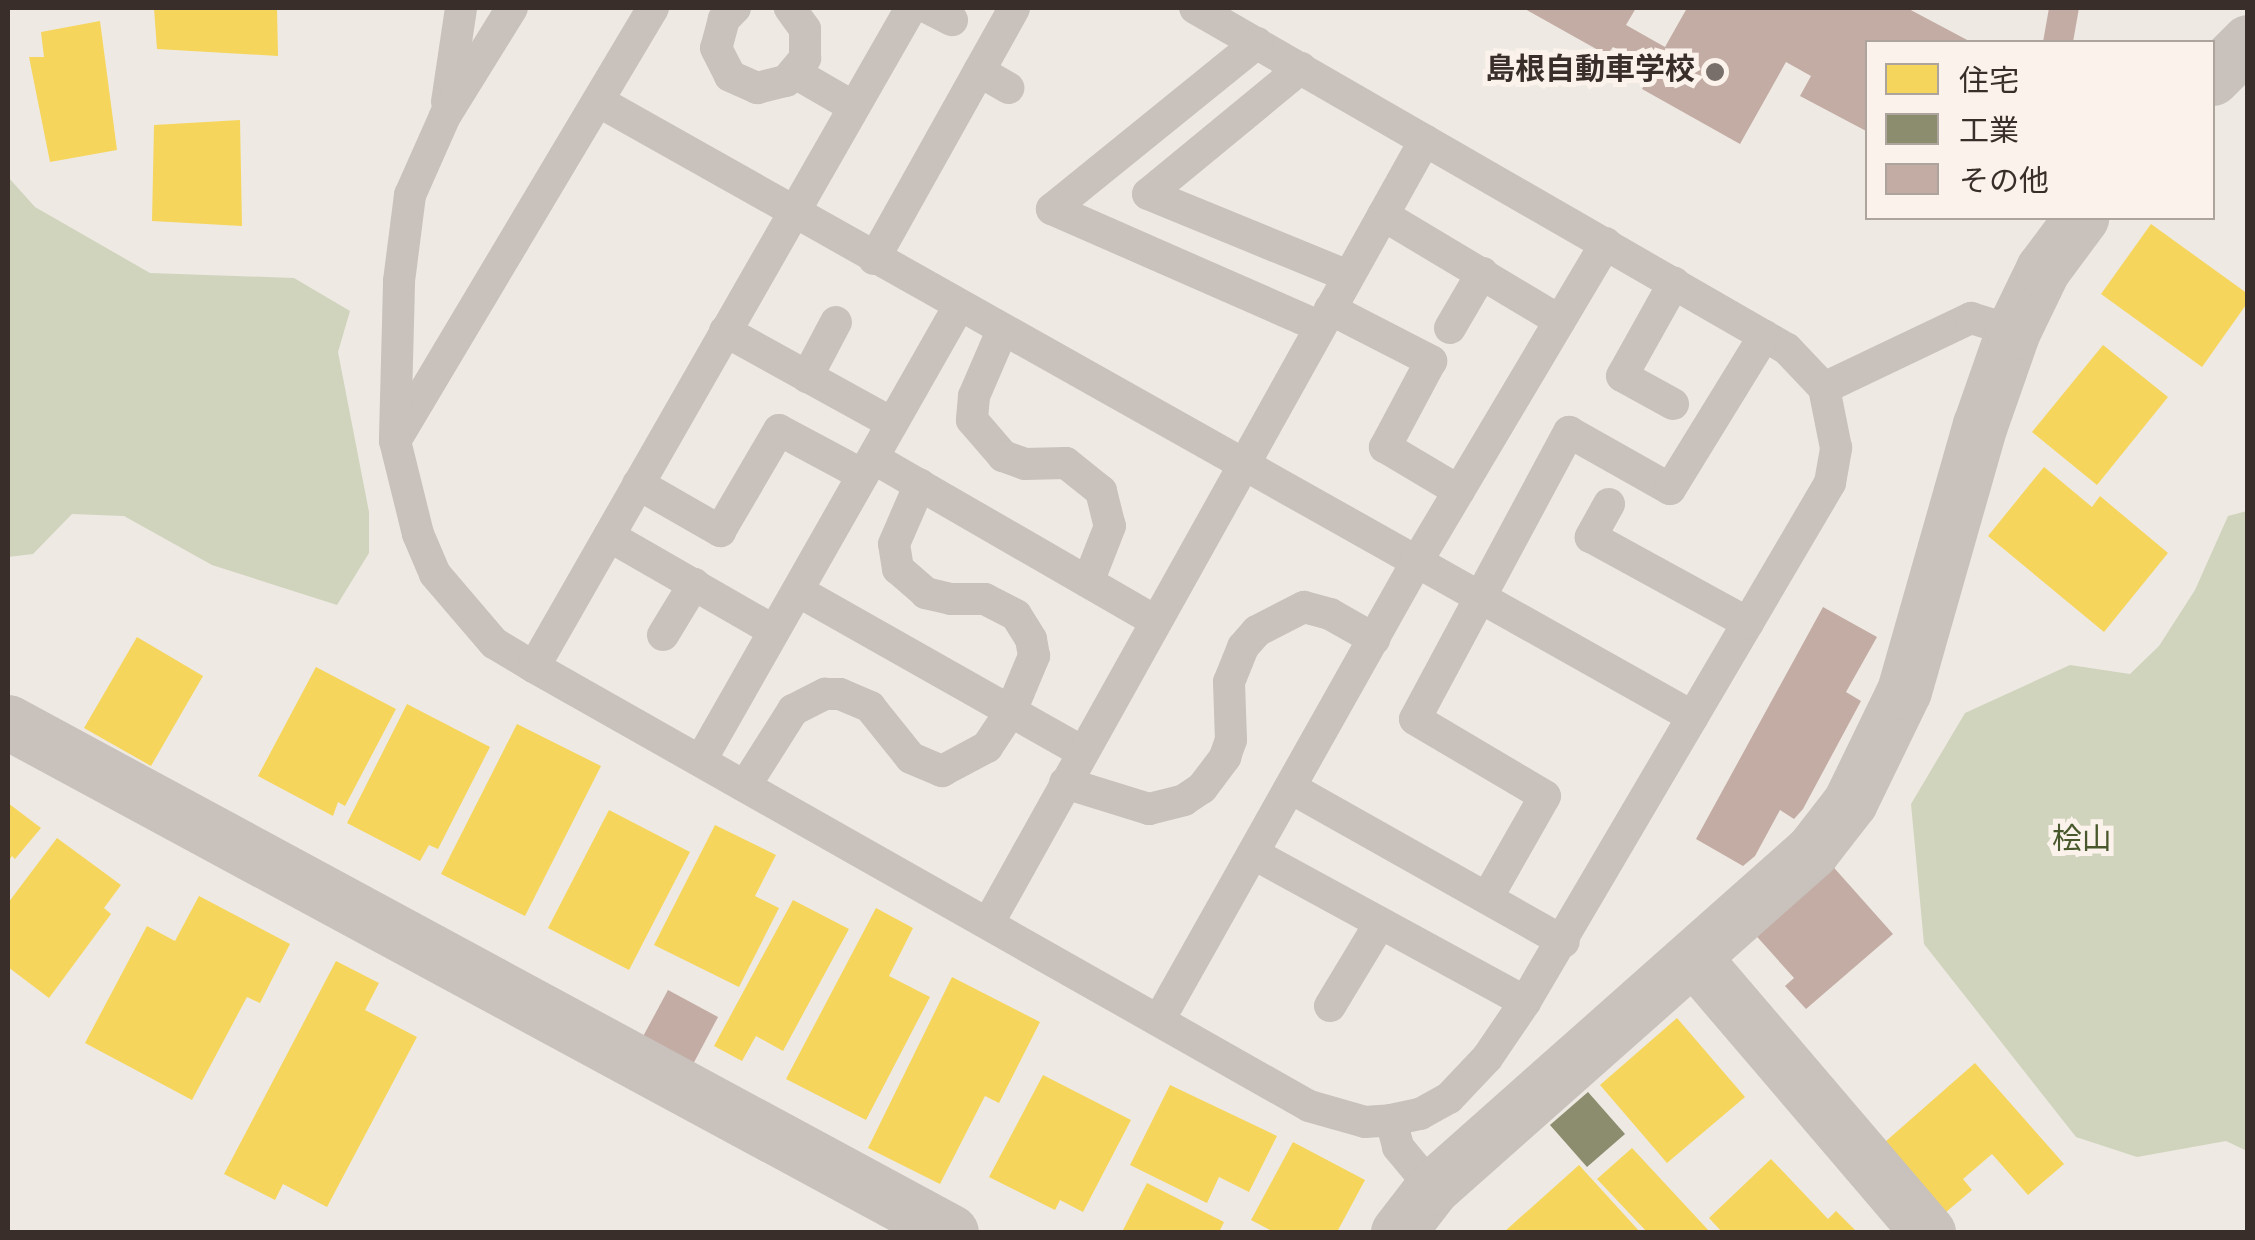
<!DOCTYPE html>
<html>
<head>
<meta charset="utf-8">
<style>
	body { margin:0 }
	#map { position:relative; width:2255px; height:1240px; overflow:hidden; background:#eee9e3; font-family:Overpass,"Noto Sans JP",sans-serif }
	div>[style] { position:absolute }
	.green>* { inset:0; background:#d0d4bd }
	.homes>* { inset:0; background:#f6d55c }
	.industry>* { inset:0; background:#8c8c6e }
	.building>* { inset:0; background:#c3aca4 }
	.service>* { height:32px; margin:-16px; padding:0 16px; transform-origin:16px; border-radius:16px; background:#c8c1bc }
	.minor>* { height:55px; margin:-27.5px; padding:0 27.5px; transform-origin:27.5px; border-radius:27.5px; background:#c8c1bc }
	.dots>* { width:28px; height:28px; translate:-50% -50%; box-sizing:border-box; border:5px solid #fbf3eb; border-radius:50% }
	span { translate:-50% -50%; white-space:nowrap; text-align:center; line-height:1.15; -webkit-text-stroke:10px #fbf3eb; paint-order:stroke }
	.poi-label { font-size:30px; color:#392e29; font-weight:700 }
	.right { translate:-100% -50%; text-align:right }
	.park-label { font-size:30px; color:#49582c }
	.frame { position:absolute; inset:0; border:10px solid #392e29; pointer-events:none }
	.legend { position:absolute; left:1865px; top:40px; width:350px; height:180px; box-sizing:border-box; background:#fbf3eb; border:2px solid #ada49d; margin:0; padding:12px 18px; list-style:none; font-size:30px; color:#392e29 }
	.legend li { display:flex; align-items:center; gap:20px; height:50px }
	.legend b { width:50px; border:2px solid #ada49d }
</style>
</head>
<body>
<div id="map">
	<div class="green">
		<div style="clip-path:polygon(8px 177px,35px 207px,150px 273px,294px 278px,350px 311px,338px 352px,369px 512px,369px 553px,337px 605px,212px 565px,124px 516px,72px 514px,33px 554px,8px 557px)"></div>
		<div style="clip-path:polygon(2247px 511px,2247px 1151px,2226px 1141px,2137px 1157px,2076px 1137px,1924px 944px,1911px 804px,1965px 713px,2070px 665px,2130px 674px,2159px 646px,2195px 590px,2228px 516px)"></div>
	</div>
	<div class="homes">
		<div style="clip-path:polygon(154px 8px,277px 8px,278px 56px,157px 49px)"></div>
		<div style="clip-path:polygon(100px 21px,117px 150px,50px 162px,29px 57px,44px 57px,41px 32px)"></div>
		<div style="clip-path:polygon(240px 120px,242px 226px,152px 221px,154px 125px)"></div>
		<div style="clip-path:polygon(2151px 224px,2248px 294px,2248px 302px,2202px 367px,2101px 294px)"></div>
		<div style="clip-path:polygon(2103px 345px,2168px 397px,2097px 485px,2032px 432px)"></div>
		<div style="clip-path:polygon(2044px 467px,2092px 507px,2100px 496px,2168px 553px,2104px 632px,1988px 536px)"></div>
		<div style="clip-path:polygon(137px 637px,203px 676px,151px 766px,84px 728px)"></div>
		<div style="clip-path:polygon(316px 667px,396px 709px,345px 806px,338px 802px,333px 816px,258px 776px)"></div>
		<div style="clip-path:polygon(407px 704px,490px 747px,438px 849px,429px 845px,420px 861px,347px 823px)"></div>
		<div style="clip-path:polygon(517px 724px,601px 766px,525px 916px,441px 874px)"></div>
		<div style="clip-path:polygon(8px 803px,41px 828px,15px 859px,12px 856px,8px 862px)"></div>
		<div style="clip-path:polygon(609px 810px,690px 852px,629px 970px,548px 928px)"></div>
		<div style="clip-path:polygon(715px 825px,776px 855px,755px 896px,779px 908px,739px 987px,654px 945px)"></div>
		<div style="clip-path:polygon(57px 838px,121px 885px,104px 908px,111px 914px,49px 998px,8px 967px,8px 903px)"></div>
		<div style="clip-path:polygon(199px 896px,290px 944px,260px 1003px,247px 997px,192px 1100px,85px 1043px,147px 926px,175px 941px)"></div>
		<div style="clip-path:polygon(793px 900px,849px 929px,783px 1051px,756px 1036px,742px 1061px,714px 1046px)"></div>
		<div style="clip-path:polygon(876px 908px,913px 928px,889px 976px,930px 997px,866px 1120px,786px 1079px)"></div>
		<div style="clip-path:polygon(336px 961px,379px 983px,365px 1010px,417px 1037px,327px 1207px,283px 1184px,275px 1200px,224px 1174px)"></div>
		<div style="clip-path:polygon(952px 977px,1040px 1022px,999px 1103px,985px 1096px,940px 1184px,868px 1148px)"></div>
		<div style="clip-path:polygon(1677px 1018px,1745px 1097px,1667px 1163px,1600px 1085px)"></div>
		<div style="clip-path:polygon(1975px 1063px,2064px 1164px,2028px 1195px,1992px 1154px,1963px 1179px,1972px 1190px,1939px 1218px,1877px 1149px)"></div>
		<div style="clip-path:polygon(1043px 1075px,1131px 1120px,1083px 1212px,1060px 1200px,1055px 1210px,989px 1177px)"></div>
		<div style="clip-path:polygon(1170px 1085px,1277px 1136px,1249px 1192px,1219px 1177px,1207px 1203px,1130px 1165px)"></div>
		<div style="clip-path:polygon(1293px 1142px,1365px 1180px,1337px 1232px,1274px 1232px,1251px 1220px)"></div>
		<div style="clip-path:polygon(1632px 1148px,1710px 1232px,1647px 1232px,1597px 1179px)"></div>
		<div style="clip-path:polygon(1771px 1159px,1828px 1219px,1836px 1211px,1857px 1232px,1722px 1232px,1709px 1218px)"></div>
		<div style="clip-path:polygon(1579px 1165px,1640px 1232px,1504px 1232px)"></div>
		<div style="clip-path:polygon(1147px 1183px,1224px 1222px,1219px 1232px,1122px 1232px)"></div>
	</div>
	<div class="industry">
		<div style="clip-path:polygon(1588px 1092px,1625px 1134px,1587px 1167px,1550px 1125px)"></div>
	</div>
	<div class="building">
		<div style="clip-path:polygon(1523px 8px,1636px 8px,1626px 25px,1665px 47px,1687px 8px,1907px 8px,1971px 42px,1868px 42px,1868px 132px,1800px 96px,1811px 76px,1786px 62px,1740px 144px,1642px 89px,1653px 68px,1613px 47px,1607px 55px)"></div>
		<div style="clip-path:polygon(2049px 8px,2079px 8px,2073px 42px,2043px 42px)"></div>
		<div style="clip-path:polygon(1823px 607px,1877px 637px,1846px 692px,1861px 701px,1803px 809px,1794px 819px,1780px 810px,1755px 856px,1743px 866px,1696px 839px)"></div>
		<div style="clip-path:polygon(1828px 861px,1893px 934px,1806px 1009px,1785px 986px,1794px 978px,1751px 930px)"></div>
		<div style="clip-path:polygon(668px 990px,718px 1017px,691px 1068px,640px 1042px)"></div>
	</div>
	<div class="service">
		<div style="left:653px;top:8px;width:504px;rotate:120.79deg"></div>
		<div style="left:395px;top:441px;width:96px;rotate:76.1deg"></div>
		<div style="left:418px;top:534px;width:43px;rotate:67deg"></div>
		<div style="left:435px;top:574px;width:91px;rotate:49.5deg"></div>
		<div style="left:494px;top:643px;width:47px;rotate:31deg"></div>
		<div style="left:534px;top:667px;width:891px;rotate:29.53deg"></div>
		<div style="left:1309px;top:1106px;width:58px;rotate:15.9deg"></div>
		<div style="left:1365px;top:1122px;width:26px;rotate:-4deg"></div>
		<div style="left:1391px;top:1120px;width:30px;rotate:-12deg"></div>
		<div style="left:1420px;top:1114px;width:33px;rotate:-29deg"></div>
		<div style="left:1449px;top:1098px;width:55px;rotate:-46.5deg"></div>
		<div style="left:1487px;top:1058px;width:68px;rotate:-55.8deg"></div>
		<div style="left:1525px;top:1002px;width:602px;rotate:-59.56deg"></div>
		<div style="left:1830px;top:483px;width:36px;rotate:-80deg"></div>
		<div style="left:1836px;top:448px;width:61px;rotate:-101.3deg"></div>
		<div style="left:1824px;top:388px;width:54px;rotate:-133.5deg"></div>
		<div style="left:1787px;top:349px;width:683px;rotate:-150.06deg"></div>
		<div style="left:735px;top:8px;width:16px;rotate:135deg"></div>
		<div style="left:724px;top:19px;width:30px;rotate:105deg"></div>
		<div style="left:716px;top:48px;width:31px;rotate:63deg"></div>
		<div style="left:730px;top:76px;width:30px;rotate:24deg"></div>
		<div style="left:757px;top:88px;width:30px;rotate:-14deg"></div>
		<div style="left:786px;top:81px;width:30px;rotate:-50deg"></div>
		<div style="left:805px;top:58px;width:29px;rotate:-90deg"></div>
		<div style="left:805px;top:29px;width:26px;rotate:-126deg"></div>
		<div style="left:928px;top:8px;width:27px;rotate:27deg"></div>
		<div style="left:1257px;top:43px;width:264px;rotate:141deg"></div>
		<div style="left:1052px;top:209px;width:292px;rotate:23.7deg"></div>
		<div style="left:1301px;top:68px;width:198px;rotate:140.5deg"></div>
		<div style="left:1148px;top:194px;width:216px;rotate:22.3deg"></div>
		<div style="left:979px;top:71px;width:34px;rotate:30deg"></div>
		<div style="left:795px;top:73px;width:68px;rotate:30deg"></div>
		<div style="left:598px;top:101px;width:1256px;rotate:29.36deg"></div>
		<div style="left:447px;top:102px;width:95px;rotate:-81.5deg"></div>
		<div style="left:1383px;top:215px;width:206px;rotate:30.9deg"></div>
		<div style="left:874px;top:259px;width:287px;rotate:-60.8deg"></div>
		<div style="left:1330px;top:309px;width:114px;rotate:27.2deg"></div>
		<div style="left:1431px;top:361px;width:98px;rotate:118.1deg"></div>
		<div style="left:1385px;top:447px;width:86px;rotate:30.7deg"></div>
		<div style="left:1450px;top:328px;width:64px;rotate:-59.8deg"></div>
		<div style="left:725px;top:331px;width:191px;rotate:28.9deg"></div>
		<div style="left:1002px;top:331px;width:71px;rotate:113.3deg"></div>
		<div style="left:974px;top:396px;width:24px;rotate:95deg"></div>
		<div style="left:972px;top:420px;width:48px;rotate:49.3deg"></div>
		<div style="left:1003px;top:456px;width:23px;rotate:20deg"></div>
		<div style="left:1025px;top:464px;width:41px;rotate:-1.4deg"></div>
		<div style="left:1066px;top:463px;width:45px;rotate:38.7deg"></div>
		<div style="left:1101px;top:491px;width:36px;rotate:76deg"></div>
		<div style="left:1110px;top:526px;width:60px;rotate:111.4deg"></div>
		<div style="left:807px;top:377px;width:62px;rotate:-62.2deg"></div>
		<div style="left:1824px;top:388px;width:163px;rotate:-25.5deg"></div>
		<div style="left:1971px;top:318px;width:44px;rotate:17.2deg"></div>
		<div style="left:1673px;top:404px;width:58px;rotate:-151.2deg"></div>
		<div style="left:1622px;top:376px;width:107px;rotate:-60.8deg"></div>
		<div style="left:395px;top:437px;width:156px;rotate:-88.5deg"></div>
		<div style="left:399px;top:281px;width:87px;rotate:-82.7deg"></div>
		<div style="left:410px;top:195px;width:86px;rotate:-66.1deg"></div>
		<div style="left:445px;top:116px;width:127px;rotate:-58.2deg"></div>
		<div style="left:873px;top:458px;width:326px;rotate:30deg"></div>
		<div style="left:638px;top:484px;width:95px;rotate:29.8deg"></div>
		<div style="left:720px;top:531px;width:117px;rotate:-59.7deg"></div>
		<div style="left:779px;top:430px;width:95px;rotate:28.2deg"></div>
		<div style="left:1609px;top:504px;width:38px;rotate:119deg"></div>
		<div style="left:1591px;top:537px;width:179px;rotate:28.7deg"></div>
		<div style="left:609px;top:536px;width:190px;rotate:29.9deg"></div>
		<div style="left:798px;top:591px;width:326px;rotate:29.5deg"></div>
		<div style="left:663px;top:635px;width:60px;rotate:-58.7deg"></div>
		<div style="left:534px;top:667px;width:759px;rotate:-60.23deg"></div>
		<div style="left:701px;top:760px;width:522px;rotate:-60.39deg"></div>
		<div style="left:1065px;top:783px;width:88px;rotate:17.2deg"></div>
		<div style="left:1149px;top:809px;width:36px;rotate:-14deg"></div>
		<div style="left:1184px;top:800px;width:22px;rotate:-34deg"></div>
		<div style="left:1202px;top:788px;width:39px;rotate:-53deg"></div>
		<div style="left:1225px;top:757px;width:18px;rotate:-71deg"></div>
		<div style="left:1231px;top:740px;width:58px;rotate:-92deg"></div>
		<div style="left:1229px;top:682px;width:38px;rotate:-68deg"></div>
		<div style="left:1243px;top:647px;width:21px;rotate:-49deg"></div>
		<div style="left:1257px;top:631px;width:53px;rotate:-27.1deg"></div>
		<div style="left:1304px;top:607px;width:27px;rotate:15deg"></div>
		<div style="left:1330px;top:614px;width:51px;rotate:29.6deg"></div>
		<div style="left:745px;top:786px;width:90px;rotate:-57.7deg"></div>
		<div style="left:793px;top:710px;width:36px;rotate:-27deg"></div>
		<div style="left:825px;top:694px;width:15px"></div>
		<div style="left:840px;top:694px;width:33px;rotate:23deg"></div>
		<div style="left:870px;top:707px;width:65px;rotate:51.2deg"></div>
		<div style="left:911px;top:758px;width:34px;rotate:23deg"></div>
		<div style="left:942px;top:771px;width:51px;rotate:-28.1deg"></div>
		<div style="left:987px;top:747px;width:43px;rotate:-56.3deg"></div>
		<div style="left:1011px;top:711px;width:60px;rotate:-67.3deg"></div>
		<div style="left:1034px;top:656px;width:17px;rotate:-100deg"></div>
		<div style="left:1031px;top:639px;width:28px;rotate:-122deg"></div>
		<div style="left:1016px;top:615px;width:35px;rotate:-153deg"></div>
		<div style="left:985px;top:599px;width:34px;rotate:180deg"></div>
		<div style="left:951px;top:599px;width:26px;rotate:-167deg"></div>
		<div style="left:926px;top:593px;width:37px;rotate:-139deg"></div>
		<div style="left:898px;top:569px;width:25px;rotate:-99deg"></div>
		<div style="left:894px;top:544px;width:65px;rotate:-66.6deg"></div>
		<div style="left:1291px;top:788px;width:313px;rotate:29.4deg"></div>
		<div style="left:1254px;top:854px;width:309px;rotate:28.6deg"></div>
		<div style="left:1487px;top:898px;width:117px;rotate:-60.4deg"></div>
		<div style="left:1545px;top:796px;width:151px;rotate:-149.4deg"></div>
		<div style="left:1415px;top:719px;width:326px;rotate:-61.8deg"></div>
		<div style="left:1569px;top:432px;width:116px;rotate:29.4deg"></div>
		<div style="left:1670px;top:489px;width:180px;rotate:-58.4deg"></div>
		<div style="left:989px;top:922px;width:895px;rotate:-60.86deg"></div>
		<div style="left:1330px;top:1006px;width:97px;rotate:-58.9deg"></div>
		<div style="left:1159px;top:1020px;width:524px;rotate:-60.65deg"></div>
		<div style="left:1416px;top:563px;width:372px;rotate:-59.3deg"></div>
		<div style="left:1391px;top:1120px;width:28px;rotate:75deg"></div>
		<div style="left:1398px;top:1147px;width:53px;rotate:50.3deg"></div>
	</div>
	<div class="minor">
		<div style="left:2212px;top:78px;width:51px;rotate:-45deg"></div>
		<div style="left:8px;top:722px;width:1072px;rotate:28.41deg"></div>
		<div style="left:1693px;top:957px;width:362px;rotate:49.5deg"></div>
		<div style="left:1398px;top:1232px;width:56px;rotate:-52.3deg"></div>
		<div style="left:1432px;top:1188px;width:508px;rotate:-41.57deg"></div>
		<div style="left:1812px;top:851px;width:62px;rotate:-52.2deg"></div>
		<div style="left:1850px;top:802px;width:123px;rotate:-64.1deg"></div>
		<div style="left:1904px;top:691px;width:277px;rotate:-74.1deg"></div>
		<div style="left:1980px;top:425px;width:100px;rotate:-70.7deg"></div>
		<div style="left:2013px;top:331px;width:69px;rotate:-64.2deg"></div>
		<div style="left:2043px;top:269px;width:64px;rotate:-53.3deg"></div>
	</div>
	<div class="dots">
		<div style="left:1715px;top:72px;background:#786f6a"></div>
	</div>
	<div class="poi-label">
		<span class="right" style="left:1695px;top:72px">島根自動車学校</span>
	</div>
	<div class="park-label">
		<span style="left:2082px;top:842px">桧山</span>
	</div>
	<div class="frame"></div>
	<ul class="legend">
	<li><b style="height:28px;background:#f6d55c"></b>住宅</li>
	<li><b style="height:28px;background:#8c8c6e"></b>工業</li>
	<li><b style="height:28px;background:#c3aca4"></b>その他</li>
	</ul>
</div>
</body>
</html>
